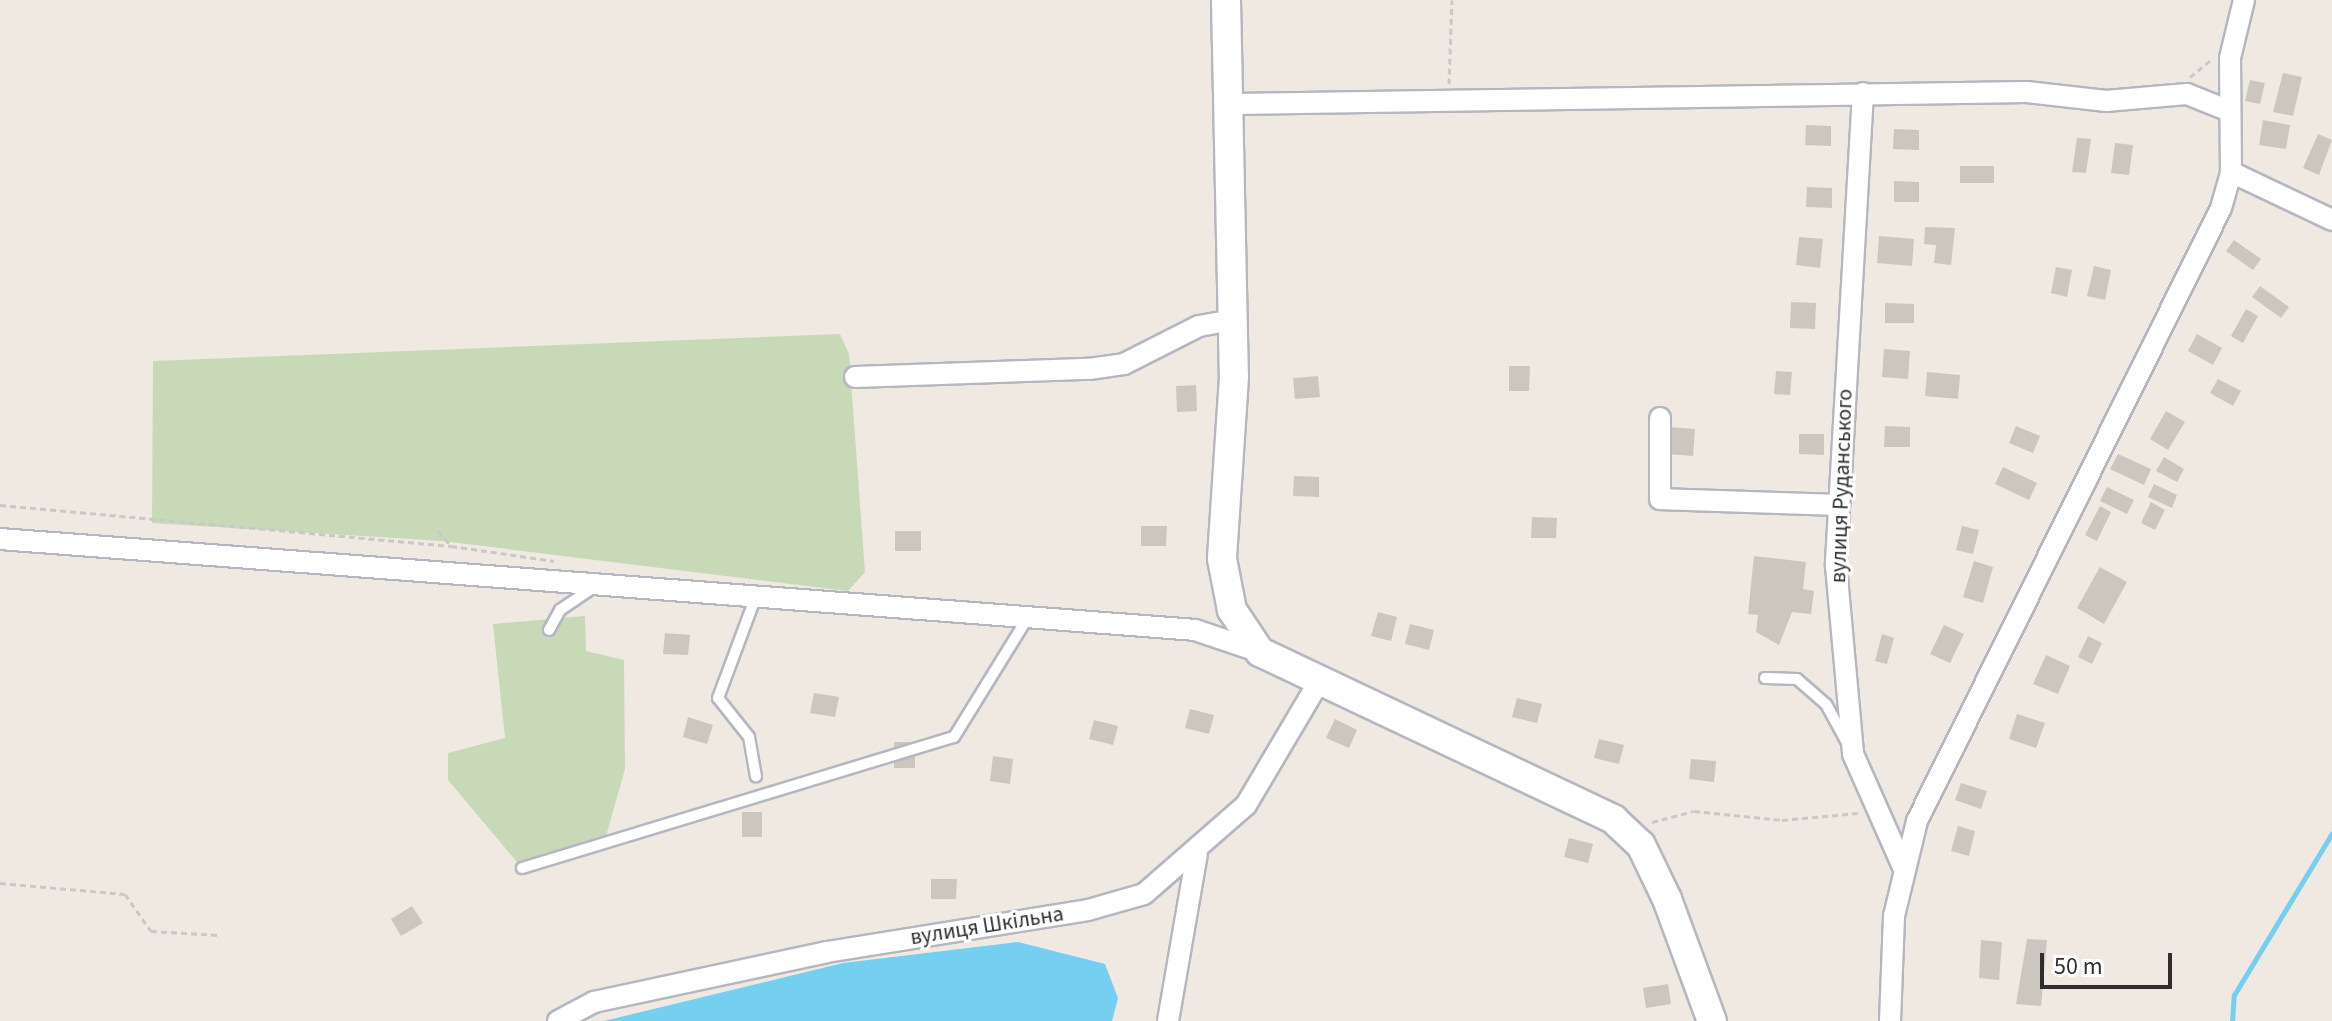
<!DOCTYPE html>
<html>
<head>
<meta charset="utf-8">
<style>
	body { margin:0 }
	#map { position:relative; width:2332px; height:1021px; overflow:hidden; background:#efe9e1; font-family:"Source Sans 3",sans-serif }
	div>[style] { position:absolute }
	.cemetery>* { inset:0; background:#c8d9b8 }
	.water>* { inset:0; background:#75cff0 }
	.stream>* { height:5px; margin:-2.5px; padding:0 2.5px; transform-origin:2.5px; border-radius:2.5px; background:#75cff0 }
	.building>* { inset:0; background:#cbc7bf }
	.path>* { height:3px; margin-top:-1.5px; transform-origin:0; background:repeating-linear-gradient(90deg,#c9c9c9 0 6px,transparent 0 10px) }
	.roads { filter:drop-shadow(2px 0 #b4b7c1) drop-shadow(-2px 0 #b4b7c1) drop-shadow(0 2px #b4b7c1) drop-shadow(0 -2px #b4b7c1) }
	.lane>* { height:10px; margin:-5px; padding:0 5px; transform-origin:5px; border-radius:5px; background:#fff }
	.street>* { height:20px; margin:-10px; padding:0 10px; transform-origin:10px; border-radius:10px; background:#fff }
	.secondary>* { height:28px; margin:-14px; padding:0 14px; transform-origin:14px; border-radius:14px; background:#fff }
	span { translate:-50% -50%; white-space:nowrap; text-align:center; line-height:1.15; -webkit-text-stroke:6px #fff; paint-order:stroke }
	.street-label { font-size:22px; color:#2e2e2e }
	.scale { position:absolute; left:2040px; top:953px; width:132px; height:36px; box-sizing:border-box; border:4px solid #2e2e2e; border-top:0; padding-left:10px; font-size:24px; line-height:28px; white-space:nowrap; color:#2e2e2e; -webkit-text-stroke:6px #fff; paint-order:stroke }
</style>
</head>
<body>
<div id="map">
	<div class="cemetery">
		<div style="clip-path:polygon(840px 334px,849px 354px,865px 572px,848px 591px,442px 541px,152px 523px,153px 361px)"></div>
		<div style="clip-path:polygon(585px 616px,586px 651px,624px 660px,625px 769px,604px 843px,522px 868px,448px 780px,448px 753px,505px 738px,493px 624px)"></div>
	</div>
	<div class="water">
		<div style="clip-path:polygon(1018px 942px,1105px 964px,1118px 998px,1112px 1021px,604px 1021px,843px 963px)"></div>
	</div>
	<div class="stream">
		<div style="left:2232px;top:1021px;width:26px;rotate:-86deg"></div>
		<div style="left:2234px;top:995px;width:189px;rotate:-58.8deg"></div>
	</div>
	<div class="building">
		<div style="clip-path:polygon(2283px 73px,2302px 77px,2293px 116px,2273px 112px)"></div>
		<div style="clip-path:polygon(2250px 80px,2265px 83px,2260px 104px,2245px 101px)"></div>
		<div style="clip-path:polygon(2263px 120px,2290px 125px,2286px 149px,2259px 145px)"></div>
		<div style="clip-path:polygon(1806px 125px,1831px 126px,1831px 146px,1805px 145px)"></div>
		<div style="clip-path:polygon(1894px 129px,1919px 130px,1919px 150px,1893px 149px)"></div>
		<div style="clip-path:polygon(2318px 134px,2332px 140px,2319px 175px,2303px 168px)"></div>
		<div style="clip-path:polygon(2077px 138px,2091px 139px,2086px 173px,2072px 172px)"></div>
		<div style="clip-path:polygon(2115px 143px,2133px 145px,2129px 175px,2111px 173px)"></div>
		<div style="clip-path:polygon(1960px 166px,1994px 166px,1994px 183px,1960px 183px)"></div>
		<div style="clip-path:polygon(1894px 181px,1919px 182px,1919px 202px,1894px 202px)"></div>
		<div style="clip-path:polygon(1807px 187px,1832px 188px,1832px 208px,1806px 207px)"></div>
		<div style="clip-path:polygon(1925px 227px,1955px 228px,1951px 265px,1934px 263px,1936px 245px,1924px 244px)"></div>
		<div style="clip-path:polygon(1879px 236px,1914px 239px,1912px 266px,1877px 263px)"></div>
		<div style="clip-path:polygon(1799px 237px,1823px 239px,1820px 268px,1796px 265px)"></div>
		<div style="clip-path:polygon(2234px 240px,2261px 259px,2253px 270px,2226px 251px)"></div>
		<div style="clip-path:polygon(2094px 266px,2111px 270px,2105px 300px,2087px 296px)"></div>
		<div style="clip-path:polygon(2056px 267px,2072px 270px,2067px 297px,2051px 293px)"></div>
		<div style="clip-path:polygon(2260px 286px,2289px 307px,2281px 318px,2252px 297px)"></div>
		<div style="clip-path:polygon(1791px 302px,1816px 303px,1815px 329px,1790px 328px)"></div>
		<div style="clip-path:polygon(1885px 303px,1914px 304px,1914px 323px,1885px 323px)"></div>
		<div style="clip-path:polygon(2246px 309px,2258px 316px,2243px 343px,2231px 336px)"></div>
		<div style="clip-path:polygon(2197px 334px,2222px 348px,2213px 365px,2188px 351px)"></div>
		<div style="clip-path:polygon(1884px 349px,1910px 351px,1908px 379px,1882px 377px)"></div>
		<div style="clip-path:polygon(1509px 366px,1530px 366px,1529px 391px,1509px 391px)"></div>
		<div style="clip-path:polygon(1776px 371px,1792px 372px,1790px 395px,1774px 394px)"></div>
		<div style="clip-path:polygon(1927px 372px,1960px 375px,1958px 399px,1925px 396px)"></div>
		<div style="clip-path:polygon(1318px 376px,1320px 397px,1295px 399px,1293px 378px)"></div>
		<div style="clip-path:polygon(2218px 379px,2241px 391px,2233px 406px,2210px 393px)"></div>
		<div style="clip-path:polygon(1196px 385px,1197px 411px,1177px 412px,1176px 386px)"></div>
		<div style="clip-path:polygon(2166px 411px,2185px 422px,2168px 450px,2150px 439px)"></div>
		<div style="clip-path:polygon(1885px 426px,1910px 427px,1910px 447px,1884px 447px)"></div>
		<div style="clip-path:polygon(2016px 426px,2040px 436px,2033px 453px,2009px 443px)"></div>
		<div style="clip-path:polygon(1669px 427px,1695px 429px,1693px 456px,1667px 454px)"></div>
		<div style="clip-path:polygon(1799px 434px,1824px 434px,1824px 455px,1799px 454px)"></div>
		<div style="clip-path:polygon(2118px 454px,2151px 469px,2144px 485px,2110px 469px)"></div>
		<div style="clip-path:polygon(2164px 457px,2184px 469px,2177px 482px,2156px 471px)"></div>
		<div style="clip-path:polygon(2003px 467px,2037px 483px,2029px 500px,1995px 484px)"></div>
		<div style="clip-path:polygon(1294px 476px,1319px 477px,1319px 497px,1293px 496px)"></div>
		<div style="clip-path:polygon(2154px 484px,2177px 495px,2172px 508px,2148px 497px)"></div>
		<div style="clip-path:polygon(2107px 487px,2134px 500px,2127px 514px,2100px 501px)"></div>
		<div style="clip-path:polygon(2151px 502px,2165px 510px,2155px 530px,2141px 523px)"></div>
		<div style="clip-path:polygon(2100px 506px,2111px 512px,2097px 541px,2085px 535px)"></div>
		<div style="clip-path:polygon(1532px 517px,1557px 518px,1556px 538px,1531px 538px)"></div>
		<div style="clip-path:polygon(1141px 526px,1167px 526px,1166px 546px,1141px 546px)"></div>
		<div style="clip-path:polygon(1962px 526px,1979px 530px,1973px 554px,1956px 550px)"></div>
		<div style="clip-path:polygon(895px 531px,921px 531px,921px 551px,895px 551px)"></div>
		<div style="clip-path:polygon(1754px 556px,1806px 562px,1803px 589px,1814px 591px,1811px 614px,1792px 612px,1779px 645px,1756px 632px,1758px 615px,1748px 614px)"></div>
		<div style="clip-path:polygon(1974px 561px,1993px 567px,1983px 603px,1963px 597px)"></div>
		<div style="clip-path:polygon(2100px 567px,2127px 582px,2104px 624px,2077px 608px)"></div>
		<div style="clip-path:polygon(1378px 612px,1397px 617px,1391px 641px,1371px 636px)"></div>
		<div style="clip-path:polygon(1410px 624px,1434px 630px,1429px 650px,1405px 644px)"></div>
		<div style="clip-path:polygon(1944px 625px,1964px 634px,1950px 663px,1930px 654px)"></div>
		<div style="clip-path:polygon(665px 633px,690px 635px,688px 655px,663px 654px)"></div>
		<div style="clip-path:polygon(1882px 634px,1894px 638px,1887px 664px,1875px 661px)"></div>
		<div style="clip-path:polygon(2088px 636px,2102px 643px,2092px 664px,2078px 657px)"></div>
		<div style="clip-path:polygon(2046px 655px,2070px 666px,2058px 694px,2033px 684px)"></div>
		<div style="clip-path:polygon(814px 693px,839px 697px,835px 717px,810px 713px)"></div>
		<div style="clip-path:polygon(1517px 698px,1542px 704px,1537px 723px,1512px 717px)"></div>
		<div style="clip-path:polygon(1190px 709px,1214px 715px,1209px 734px,1185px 728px)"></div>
		<div style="clip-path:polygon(2017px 714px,2045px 723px,2036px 748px,2009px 739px)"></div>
		<div style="clip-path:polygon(688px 717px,713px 725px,707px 744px,683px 737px)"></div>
		<div style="clip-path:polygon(1335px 719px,1357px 730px,1349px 748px,1326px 738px)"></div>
		<div style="clip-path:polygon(1094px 720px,1118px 726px,1113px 745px,1089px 739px)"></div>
		<div style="clip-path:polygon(1599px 739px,1624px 745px,1619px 764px,1594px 758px)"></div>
		<div style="clip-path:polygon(894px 742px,915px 742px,915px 768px,894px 768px)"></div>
		<div style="clip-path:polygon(993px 756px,1013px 759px,1010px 784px,990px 781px)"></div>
		<div style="clip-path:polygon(1691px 759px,1716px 761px,1714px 782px,1689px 779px)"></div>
		<div style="clip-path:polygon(1961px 783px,1987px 791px,1981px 809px,1955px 800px)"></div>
		<div style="clip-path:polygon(742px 812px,762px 812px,762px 837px,742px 837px)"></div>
		<div style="clip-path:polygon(1958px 826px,1975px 831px,1969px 856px,1951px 851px)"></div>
		<div style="clip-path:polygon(1569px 838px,1593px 844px,1588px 863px,1564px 857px)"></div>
		<div style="clip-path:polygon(931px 879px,957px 879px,956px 899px,931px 899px)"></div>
		<div style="clip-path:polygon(412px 906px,423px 923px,401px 936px,391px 919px)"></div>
		<div style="clip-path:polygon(2027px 939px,2047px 940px,2041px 1006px,2016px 1004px)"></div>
		<div style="clip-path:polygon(1981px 940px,2002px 942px,1999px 980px,1979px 978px)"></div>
		<div style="clip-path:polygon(1668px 984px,1671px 1004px,1646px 1008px,1643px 988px)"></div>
	</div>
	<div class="path">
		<div style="left:2190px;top:77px;width:28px;rotate:-39deg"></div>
		<div style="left:1449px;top:84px;width:84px;rotate:-88deg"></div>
		<div style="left:0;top:505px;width:453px;rotate:5.2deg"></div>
		<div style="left:438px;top:531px;width:20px;rotate:49deg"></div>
		<div style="left:451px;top:546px;width:104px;rotate:8.3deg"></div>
		<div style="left:1652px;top:822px;width:43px;rotate:-14.7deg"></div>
		<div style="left:1694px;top:811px;width:88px;rotate:5.8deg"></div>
		<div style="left:1782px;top:820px;width:76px;rotate:-5.3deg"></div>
		<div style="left:0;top:883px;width:125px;rotate:5deg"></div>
		<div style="left:125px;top:894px;width:45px;rotate:54.9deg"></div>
		<div style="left:151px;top:931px;width:68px;rotate:3.4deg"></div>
	</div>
	<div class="roads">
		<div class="lane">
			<div style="left:756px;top:596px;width:109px;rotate:110.4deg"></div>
			<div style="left:718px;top:698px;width:50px;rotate:51.5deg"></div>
			<div style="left:749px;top:737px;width:40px;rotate:80deg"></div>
			<div style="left:549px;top:630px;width:23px;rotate:-61deg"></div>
			<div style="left:560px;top:610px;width:40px;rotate:-34deg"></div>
			<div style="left:1765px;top:678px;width:32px;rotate:2deg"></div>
			<div style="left:1797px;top:679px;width:38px;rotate:41deg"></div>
			<div style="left:1826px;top:704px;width:42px;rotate:61.6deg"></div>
			<div style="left:522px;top:868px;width:451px;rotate:-16.9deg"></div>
			<div style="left:954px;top:737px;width:141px;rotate:-58.3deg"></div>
		</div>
		<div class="street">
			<div style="left:1863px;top:93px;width:474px;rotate:93.3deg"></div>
			<div style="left:1836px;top:566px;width:189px;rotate:84.8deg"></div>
			<div style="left:1853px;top:754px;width:124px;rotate:66.1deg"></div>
			<div style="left:1233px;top:104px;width:794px;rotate:-0.87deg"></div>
			<div style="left:2027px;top:92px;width:80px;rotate:6.5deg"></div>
			<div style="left:2106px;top:101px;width:81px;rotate:-4.9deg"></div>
			<div style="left:2187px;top:94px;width:43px;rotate:21.8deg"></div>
			<div style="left:2231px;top:172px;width:112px;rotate:25.4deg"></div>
			<div style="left:855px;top:377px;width:234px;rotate:-2deg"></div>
			<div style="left:1089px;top:369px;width:35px;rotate:-8deg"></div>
			<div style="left:1124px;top:364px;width:84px;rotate:-26.9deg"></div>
			<div style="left:1199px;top:326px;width:36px;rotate:-10deg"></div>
			<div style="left:1660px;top:418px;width:81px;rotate:90deg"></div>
			<div style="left:1660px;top:499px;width:177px;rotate:1.9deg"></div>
			<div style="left:0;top:539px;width:1198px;rotate:4.35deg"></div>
			<div style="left:1195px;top:630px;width:69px;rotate:18.7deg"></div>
			<div style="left:558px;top:1021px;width:41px;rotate:-27.8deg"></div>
			<div style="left:594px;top:1002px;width:238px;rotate:-12.1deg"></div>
			<div style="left:827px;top:952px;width:264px;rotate:-9.1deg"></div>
			<div style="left:1088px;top:910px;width:58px;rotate:-15.9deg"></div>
			<div style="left:1144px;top:894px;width:135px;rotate:-41.1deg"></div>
			<div style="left:1246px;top:805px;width:145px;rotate:-59.4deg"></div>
			<div style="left:1168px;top:1021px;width:170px;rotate:-80.2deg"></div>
			<div style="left:1890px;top:1021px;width:105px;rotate:-87.8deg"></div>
			<div style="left:1894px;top:916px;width:98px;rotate:-76.4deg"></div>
			<div style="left:1917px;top:821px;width:684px;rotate:-63.62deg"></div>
			<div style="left:2221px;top:208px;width:37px;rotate:-74deg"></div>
			<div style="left:2231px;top:172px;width:114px;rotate:-90.5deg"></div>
			<div style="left:2230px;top:58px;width:60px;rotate:-76.4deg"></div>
		</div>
		<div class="secondary">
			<div style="left:1226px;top:0;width:377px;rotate:88.8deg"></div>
			<div style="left:1234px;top:377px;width:182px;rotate:93.8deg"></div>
			<div style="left:1222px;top:559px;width:52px;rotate:78.9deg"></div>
			<div style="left:1232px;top:610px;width:50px;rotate:56.3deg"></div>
			<div style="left:1260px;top:652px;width:391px;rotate:25.3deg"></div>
			<div style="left:1613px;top:819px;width:38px;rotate:43deg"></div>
			<div style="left:1641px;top:845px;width:60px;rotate:64.3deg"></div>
			<div style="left:1667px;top:899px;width:130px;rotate:69.8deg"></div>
		</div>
	</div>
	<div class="street-label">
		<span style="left:1842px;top:486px;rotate:-88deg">вулиця Руданського</span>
		<span style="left:987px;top:926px;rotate:-9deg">вулиця Шкільна</span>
	</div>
	<div class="scale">50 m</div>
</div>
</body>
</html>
